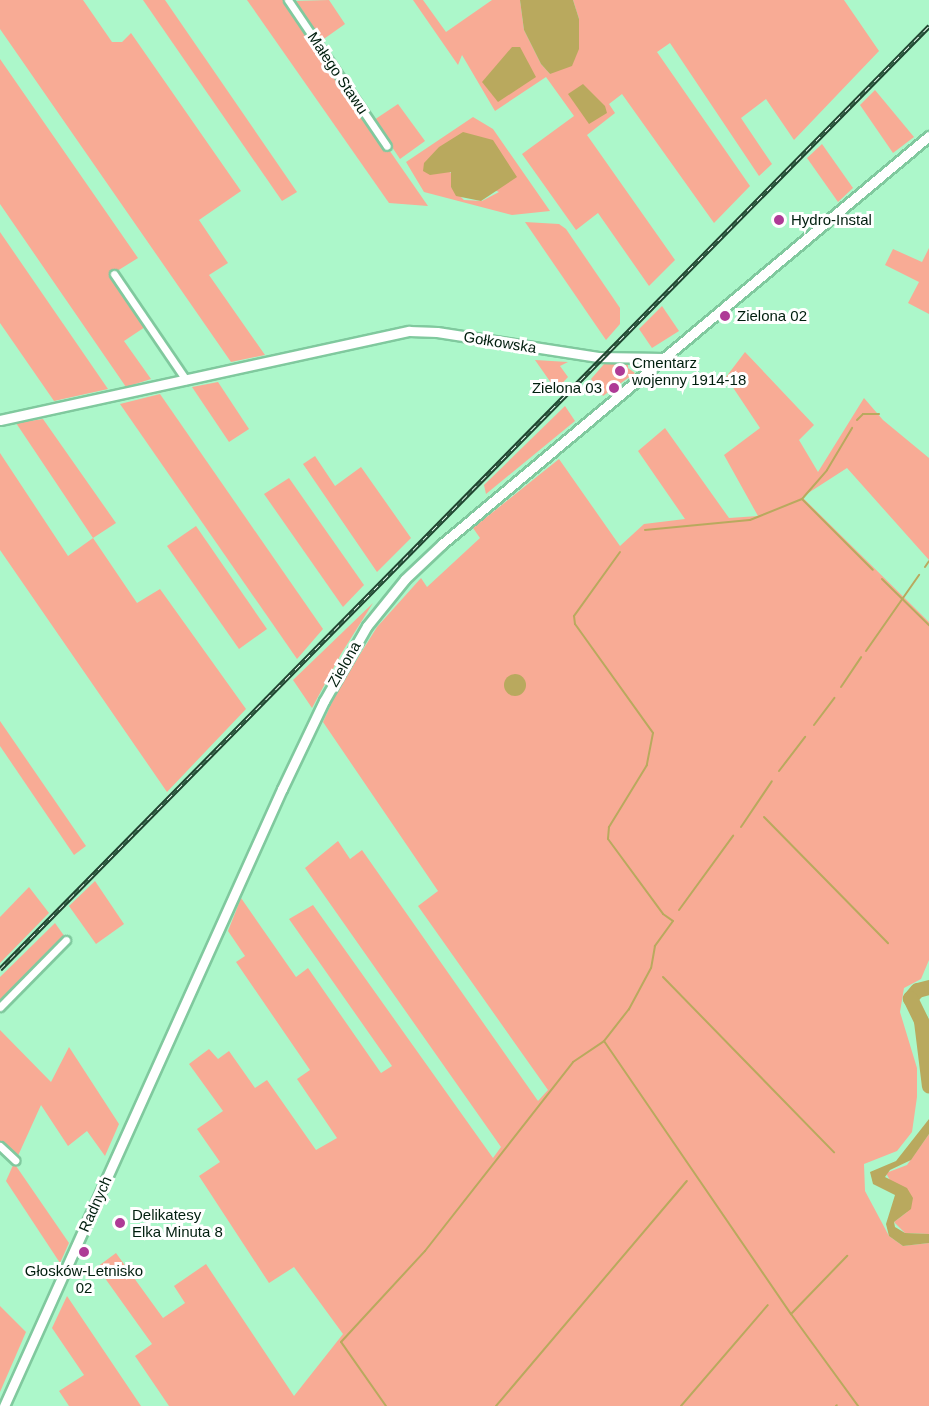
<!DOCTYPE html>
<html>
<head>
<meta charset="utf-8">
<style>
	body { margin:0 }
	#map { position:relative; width:929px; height:1406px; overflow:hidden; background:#acf7ca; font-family:Arial,sans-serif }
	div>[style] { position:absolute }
	.green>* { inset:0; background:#f8ab95 }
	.water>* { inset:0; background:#b9a95e }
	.round { border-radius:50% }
	.stream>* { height:2px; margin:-1px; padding:0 1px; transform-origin:1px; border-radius:1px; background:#b9a95e }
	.river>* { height:15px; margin:-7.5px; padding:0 7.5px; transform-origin:7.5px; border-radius:7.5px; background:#b9a95e }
	.roads { filter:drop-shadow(2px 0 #80c99e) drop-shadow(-2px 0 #80c99e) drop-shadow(0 2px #80c99e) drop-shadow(0 -2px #80c99e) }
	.street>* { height:7px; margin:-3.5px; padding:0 3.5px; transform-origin:3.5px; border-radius:3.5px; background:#fff }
	.secondary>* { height:9px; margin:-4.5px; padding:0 4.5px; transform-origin:4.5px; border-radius:4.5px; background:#fff }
	.rail>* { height:4.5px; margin-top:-2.25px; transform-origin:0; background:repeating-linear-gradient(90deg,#fff 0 7px,#1f4530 0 14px); box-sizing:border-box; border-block:2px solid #1f4530 }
	.dots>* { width:16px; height:16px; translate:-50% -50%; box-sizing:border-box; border:3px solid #fff; border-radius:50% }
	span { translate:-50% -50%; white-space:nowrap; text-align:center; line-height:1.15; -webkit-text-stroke:6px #fff; paint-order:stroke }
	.street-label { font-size:15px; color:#001e0e }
	.poi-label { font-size:15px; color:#001e0e }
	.left { translate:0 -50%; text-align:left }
	.right { translate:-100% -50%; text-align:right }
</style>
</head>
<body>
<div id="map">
	<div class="green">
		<div style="clip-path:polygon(0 0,83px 0,112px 42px,122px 42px,131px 33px,241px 191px,199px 220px,228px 263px,209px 275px,265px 355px,231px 362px,0 29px)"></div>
		<div style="clip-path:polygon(143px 0,165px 0,297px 192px,282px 201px)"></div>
		<div style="clip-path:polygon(247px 0,285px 0,428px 206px,389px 203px)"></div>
		<div style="clip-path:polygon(329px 0,345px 24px,321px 41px,294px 1px)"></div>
		<div style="clip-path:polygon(413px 0,423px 0,446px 32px,492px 0,520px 0,524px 30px,541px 64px,550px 74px,579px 19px,573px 0,844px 0,879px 51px,794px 140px,766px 99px,741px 118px,772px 164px,759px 176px,670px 43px,657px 52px,750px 186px,714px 223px,622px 94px,609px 104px,615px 113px,587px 135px,675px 260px,649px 286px,598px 213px,576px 230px,522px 154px,574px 116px,546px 77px,495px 111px,462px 55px,458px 65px)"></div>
		<div style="clip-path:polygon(0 59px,138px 258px,109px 276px,145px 327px,124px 341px,151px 379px,126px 387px,0 204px)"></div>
		<div style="clip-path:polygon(875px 90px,914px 137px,893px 153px,860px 105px)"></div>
		<div style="clip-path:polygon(398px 104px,425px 141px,400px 159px,374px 120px)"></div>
		<div style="clip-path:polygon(evenodd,473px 117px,493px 129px,550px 211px,512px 215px,424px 192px,406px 162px,473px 117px,448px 171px,499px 192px,482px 201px,464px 200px,451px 187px,454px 175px,448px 171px)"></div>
		<div style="clip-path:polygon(822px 144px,853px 188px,838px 202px,807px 158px)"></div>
		<div style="clip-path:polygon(525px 222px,559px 224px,566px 229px,620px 308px,620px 324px,606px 340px)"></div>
		<div style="clip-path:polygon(0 232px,108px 389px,54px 401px,0 323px)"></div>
		<div style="clip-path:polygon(929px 248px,929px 314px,908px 303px,919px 282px,885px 265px,893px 249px,922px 262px)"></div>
		<div style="clip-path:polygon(662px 306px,679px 331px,652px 348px,639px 329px)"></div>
		<div style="clip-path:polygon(745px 352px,814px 425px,799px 440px,818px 472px,864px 398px,883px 420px,929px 458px,929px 560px,847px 468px,802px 497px,929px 622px,929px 960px,921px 979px,904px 988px,900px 1012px,917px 1068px,917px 1097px,912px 1132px,897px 1151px,864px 1164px,865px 1191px,889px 1236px,903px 1246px,929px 1243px,929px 1406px,169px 1406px,135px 1356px,152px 1344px,97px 1267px,116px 1253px,163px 1318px,185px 1303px,174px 1286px,206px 1264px,294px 1396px,343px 1334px,294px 1267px,269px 1283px,199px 1176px,220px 1162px,197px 1129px,223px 1111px,189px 1064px,209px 1049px,218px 1059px,229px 1051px,255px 1088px,267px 1080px,316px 1150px,337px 1138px,297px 1079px,310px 1070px,236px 962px,245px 956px,228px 931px,241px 898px,296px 977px,308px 968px,381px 1073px,392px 1066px,289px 919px,313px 905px,493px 1158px,501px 1147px,305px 868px,338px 841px,350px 859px,362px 850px,538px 1101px,548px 1090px,418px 906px,438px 891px,323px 722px,336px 693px,377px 627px,421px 578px,427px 587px,480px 538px,473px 528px,559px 459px,620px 546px,644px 524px,685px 519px,638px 451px,665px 428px,729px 518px,758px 516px,724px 455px,760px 428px,726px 377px)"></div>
		<div style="clip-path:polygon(535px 360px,568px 362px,560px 366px,568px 377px,556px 390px)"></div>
		<div style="clip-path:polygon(605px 363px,628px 363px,628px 368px,635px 373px,603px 396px,591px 379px)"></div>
		<div style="clip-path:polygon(218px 382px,249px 429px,229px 442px,192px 387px)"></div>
		<div style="clip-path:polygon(160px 394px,323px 629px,297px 659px,120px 404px)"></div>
		<div style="clip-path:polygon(565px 406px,575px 421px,486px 494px,484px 485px)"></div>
		<div style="clip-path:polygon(43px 419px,116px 523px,93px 538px,137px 603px,160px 589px,246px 709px,167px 792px,0 550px,0 453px,68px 556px,93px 538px,16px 423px)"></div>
		<div style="clip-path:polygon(315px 456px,335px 486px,361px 467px,411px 538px,377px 572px,303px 464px)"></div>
		<div style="clip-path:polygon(289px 478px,364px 585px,343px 607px,264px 494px)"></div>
		<div style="clip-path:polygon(196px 526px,267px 629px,239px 649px,167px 546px)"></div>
		<div style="clip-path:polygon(373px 603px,341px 654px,312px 708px,293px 680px)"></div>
		<div style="clip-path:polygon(0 721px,86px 846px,74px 855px,0 746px)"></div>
		<div style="clip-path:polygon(95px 881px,124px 924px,96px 944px,69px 906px)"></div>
		<div style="clip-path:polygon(29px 887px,49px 913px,0 963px,0 917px)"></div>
		<div style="clip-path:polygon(55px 923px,65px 937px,0 1002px,0 977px)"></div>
		<div style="clip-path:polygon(0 1030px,51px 1082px,69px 1047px,119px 1124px,105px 1156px,87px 1131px,68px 1146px,41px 1105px,17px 1158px,0 1141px)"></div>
		<div style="clip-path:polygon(929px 1134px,929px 1234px,905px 1233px,894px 1222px,907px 1212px,886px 1173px,907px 1165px)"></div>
		<div style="clip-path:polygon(14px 1163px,69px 1243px,60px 1263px,6px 1181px)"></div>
		<div style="clip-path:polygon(67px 1296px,141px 1406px,69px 1406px,59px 1391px,84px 1375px,52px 1328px)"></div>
		<div style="clip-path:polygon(0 1306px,26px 1332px,0 1392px)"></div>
	</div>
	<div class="water">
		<div style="clip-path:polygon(520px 0,573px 0,579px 19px,579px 49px,572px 66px,550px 74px,541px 64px,524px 30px)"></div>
		<div style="clip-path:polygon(512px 47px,520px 47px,536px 77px,498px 102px,482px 82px)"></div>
		<div style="clip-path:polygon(583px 84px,605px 106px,607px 113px,589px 124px,568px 94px)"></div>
		<div style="clip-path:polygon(463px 132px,493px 140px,517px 177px,481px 201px,456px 196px,451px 187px,451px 172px,430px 175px,423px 171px,424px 163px,439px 147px)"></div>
		<div class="round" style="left:504px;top:674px;width:22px;height:22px"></div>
		<div style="clip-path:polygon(929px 1119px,929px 1134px,911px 1160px,890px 1170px,885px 1177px,907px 1188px,913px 1198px,911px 1209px,894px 1222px,895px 1227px,905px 1233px,929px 1234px,929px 1243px,903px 1246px,889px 1236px,886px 1224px,895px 1195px,873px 1184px,870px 1172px,896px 1161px)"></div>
	</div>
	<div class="stream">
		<div style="left:857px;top:420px;width:8px;rotate:-45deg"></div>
		<div style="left:863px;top:414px;width:16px"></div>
		<div style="left:802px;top:499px;width:38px;rotate:-49deg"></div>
		<div style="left:827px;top:470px;width:49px;rotate:-59.2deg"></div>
		<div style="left:645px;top:530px;width:105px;rotate:-5.4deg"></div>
		<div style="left:750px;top:520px;width:56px;rotate:-22deg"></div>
		<div style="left:802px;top:499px;width:100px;rotate:45deg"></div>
		<div style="left:620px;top:552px;width:79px;rotate:125.7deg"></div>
		<div style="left:574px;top:616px;width:8px;rotate:83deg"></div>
		<div style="left:575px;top:624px;width:134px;rotate:54.4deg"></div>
		<div style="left:653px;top:733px;width:33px;rotate:101deg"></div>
		<div style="left:647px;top:765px;width:73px;rotate:121.5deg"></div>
		<div style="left:609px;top:827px;width:12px;rotate:95deg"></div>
		<div style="left:608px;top:839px;width:93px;rotate:53.7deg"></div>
		<div style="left:663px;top:914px;width:12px;rotate:35deg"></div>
		<div style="left:673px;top:921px;width:31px;rotate:126deg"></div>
		<div style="left:655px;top:946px;width:22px;rotate:100deg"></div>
		<div style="left:651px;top:968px;width:47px;rotate:118.2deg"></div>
		<div style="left:629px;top:1009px;width:41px;rotate:128deg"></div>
		<div style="left:604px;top:1041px;width:331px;rotate:55.6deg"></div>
		<div style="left:791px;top:1314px;width:81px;rotate:-46deg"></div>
		<div style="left:925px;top:567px;width:7px;rotate:-56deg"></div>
		<div style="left:882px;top:579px;width:66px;rotate:44.4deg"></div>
		<div style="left:866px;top:651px;width:93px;rotate:-55.1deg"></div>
		<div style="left:841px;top:687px;width:36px;rotate:-56deg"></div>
		<div style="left:814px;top:725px;width:34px;rotate:-53deg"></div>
		<div style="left:779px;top:771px;width:43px;rotate:-52.6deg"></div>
		<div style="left:764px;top:817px;width:177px;rotate:45.5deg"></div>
		<div style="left:741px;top:827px;width:55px;rotate:-56deg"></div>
		<div style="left:679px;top:910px;width:92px;rotate:-53.9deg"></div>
		<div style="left:663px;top:977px;width:245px;rotate:45.7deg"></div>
		<div style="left:791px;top:1314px;width:114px;rotate:53.9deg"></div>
		<div style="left:386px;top:1406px;width:78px;rotate:-125.1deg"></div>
		<div style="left:341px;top:1342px;width:124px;rotate:-47.3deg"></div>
		<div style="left:425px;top:1251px;width:240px;rotate:-51.9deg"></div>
		<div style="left:573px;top:1062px;width:37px;rotate:-34deg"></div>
		<div style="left:496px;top:1406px;width:295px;rotate:-49.7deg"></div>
		<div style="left:681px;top:1406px;width:133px;rotate:-49.3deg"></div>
		<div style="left:836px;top:1406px;width:1px;rotate:-45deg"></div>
	</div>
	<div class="river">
		<div style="left:929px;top:987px;width:12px;rotate:166deg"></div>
		<div style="left:917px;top:990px;width:11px;rotate:131deg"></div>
		<div style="left:910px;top:998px;width:25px;rotate:64deg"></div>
		<div style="left:921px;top:1021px;width:65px;rotate:83deg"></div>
	</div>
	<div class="roads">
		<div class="street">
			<div style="left:288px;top:0;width:176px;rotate:55.9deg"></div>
			<div style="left:114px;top:274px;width:128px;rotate:55.8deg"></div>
			<div style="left:0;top:1007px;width:94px;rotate:-45.4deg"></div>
			<div style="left:0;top:1146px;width:21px;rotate:43deg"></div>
		</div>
		<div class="secondary">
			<div style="left:0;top:420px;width:419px;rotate:-12.3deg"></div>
			<div style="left:409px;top:331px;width:28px;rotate:2deg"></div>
			<div style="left:437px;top:332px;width:163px;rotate:8.8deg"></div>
			<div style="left:598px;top:357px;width:66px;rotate:0.9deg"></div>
			<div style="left:4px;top:1406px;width:677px;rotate:-65.75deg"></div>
			<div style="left:282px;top:789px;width:98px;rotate:-64.5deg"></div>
			<div style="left:324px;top:701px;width:86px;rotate:-60.2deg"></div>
			<div style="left:367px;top:626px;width:60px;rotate:-51deg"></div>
			<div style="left:405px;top:579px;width:51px;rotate:-43.4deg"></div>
			<div style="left:442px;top:544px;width:635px;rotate:-39.96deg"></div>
		</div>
	</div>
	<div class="rail">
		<div style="left:0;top:969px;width:1324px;rotate:-45.43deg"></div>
	</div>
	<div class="dots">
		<div style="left:779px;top:220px;background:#ae3b96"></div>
		<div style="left:725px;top:316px;background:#ae3b96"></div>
		<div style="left:620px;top:371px;background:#ae3b96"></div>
		<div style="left:614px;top:388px;background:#ae3b96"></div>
		<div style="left:120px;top:1223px;background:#ae3b96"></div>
		<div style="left:84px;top:1252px;background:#ae3b96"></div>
	</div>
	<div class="street-label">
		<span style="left:338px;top:73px;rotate:56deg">Małego Stawu</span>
		<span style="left:500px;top:342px;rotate:9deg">Gołkowska</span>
		<span style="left:344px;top:664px;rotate:-60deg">Zielona</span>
		<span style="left:95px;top:1204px;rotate:-66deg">Radnych</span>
	</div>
	<div class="poi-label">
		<span class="left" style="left:791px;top:220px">Hydro-Instal</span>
		<span class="left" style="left:737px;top:316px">Zielona 02</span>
		<span class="left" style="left:632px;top:371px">Cmentarz<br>wojenny 1914-18</span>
		<span class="right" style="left:602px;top:388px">Zielona 03</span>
		<span class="left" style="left:132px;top:1223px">Delikatesy<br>Elka Minuta 8</span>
		<span style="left:84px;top:1279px">Głosków-Letnisko<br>02</span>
	</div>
</div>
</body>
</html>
